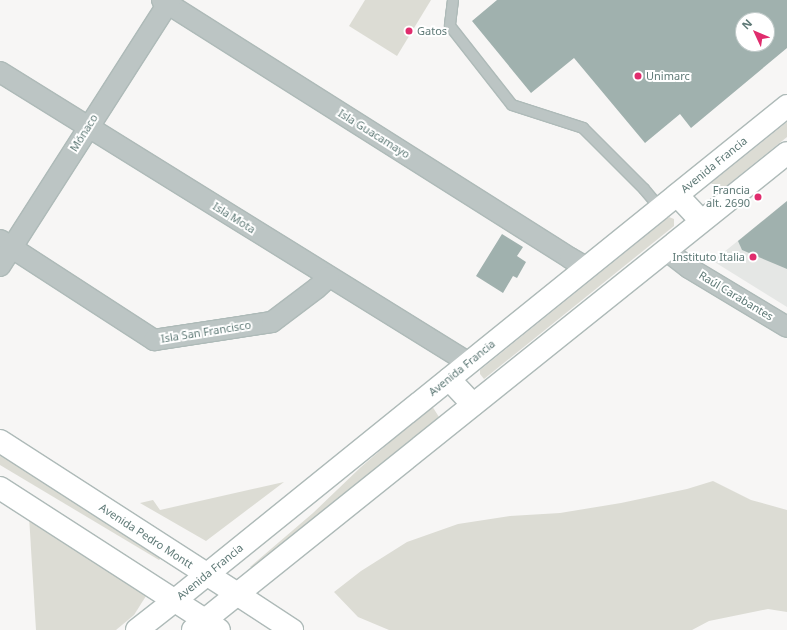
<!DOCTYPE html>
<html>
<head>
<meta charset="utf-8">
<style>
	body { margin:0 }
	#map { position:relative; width:787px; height:630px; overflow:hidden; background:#f7f6f5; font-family:"Noto Sans",sans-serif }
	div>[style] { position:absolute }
	.built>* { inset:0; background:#e5e7e5 }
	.green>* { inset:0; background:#dcdcd4 }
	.building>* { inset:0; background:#a0b1ae }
	.roads { filter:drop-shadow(1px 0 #aebab8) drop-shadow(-1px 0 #aebab8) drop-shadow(0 1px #aebab8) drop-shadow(0 -1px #aebab8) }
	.lane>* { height:10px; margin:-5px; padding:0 5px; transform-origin:5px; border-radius:5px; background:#bcc5c4 }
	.street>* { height:20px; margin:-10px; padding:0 10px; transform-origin:10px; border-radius:10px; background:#bcc5c4 }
	.secondary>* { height:22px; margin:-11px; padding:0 11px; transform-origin:11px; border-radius:11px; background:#fff }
	.primary>* { height:22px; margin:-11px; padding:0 11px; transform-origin:11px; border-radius:11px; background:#fff }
	.dots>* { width:11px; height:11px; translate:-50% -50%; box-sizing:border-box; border:2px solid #fff; border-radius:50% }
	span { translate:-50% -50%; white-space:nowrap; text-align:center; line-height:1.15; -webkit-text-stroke:4px #fff; paint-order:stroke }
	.poi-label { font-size:11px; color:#5e7976 }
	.left { translate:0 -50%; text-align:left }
	.right { translate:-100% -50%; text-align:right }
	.street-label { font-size:11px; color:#5e7976 }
	.north { position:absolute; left:735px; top:12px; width:40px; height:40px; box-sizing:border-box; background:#fff; border:1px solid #bfc9c8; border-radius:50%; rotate:314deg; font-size:11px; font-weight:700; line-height:16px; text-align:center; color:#5e7976 }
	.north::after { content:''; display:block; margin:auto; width:14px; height:18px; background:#e02c6d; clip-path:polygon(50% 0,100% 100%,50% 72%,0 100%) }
</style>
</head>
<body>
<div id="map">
	<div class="built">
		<div style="clip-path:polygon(787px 201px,787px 307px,713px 261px)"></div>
	</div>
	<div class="green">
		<div style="clip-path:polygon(365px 0,431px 0,397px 56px,349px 26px)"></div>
		<div style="clip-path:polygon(787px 122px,787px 137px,719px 192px,711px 183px)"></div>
		<div style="clip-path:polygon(669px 217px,674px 219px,674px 226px,484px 379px,480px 374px,480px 370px)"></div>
		<div style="clip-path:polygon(432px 406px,439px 417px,253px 569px,250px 567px,313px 513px,361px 467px)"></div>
		<div style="clip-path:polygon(0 452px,161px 558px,159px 560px,0 465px)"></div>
		<div style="clip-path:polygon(713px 481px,751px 500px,787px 510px,787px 612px,768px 609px,709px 621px,692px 630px,389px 630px,358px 617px,334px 592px,361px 571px,407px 542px,458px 524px,510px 516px,560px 513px,621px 503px,687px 489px)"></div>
		<div style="clip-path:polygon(284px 482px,206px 541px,140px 503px,153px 500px,160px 510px)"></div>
		<div style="clip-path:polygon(29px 516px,146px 596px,134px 615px,116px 630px,36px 630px)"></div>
	</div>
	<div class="building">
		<div style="clip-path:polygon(evenodd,497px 0,787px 0,787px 48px,691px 128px,680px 114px,645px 143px,574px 58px,531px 93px,472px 21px,497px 0,743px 20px,767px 20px,767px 44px,743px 44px,743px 20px)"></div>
		<div style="clip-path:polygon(787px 201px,787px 269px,742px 250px,738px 241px)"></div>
		<div style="clip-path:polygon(502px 234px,523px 247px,517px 256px,526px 262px,517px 278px,513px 276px,503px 293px,476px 276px)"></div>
	</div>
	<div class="roads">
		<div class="lane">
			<div style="left:453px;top:0;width:26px;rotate:97deg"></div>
			<div style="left:450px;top:26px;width:100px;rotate:51.9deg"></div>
			<div style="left:512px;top:105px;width:75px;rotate:17.9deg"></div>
			<div style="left:583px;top:128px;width:86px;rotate:45deg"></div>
			<div style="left:644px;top:189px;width:25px;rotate:50deg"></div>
		</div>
		<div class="street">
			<div style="left:162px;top:0;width:483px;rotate:32.3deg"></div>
			<div style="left:570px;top:258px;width:20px;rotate:30deg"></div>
			<div style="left:0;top:72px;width:552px;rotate:31.82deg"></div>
			<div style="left:0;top:240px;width:184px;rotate:33deg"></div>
			<div style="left:154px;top:340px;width:119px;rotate:-8.7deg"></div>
			<div style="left:272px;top:322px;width:56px;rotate:-37.1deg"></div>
			<div style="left:317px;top:288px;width:16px;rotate:-43deg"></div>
			<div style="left:666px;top:250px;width:29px;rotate:38deg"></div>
			<div style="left:689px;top:268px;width:114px;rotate:31deg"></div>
			<div style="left:0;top:266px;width:316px;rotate:-57.4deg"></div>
		</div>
		<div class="secondary">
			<div style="left:237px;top:594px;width:66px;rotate:33.2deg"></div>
			<div style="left:137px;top:630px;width:47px;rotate:-38.1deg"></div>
			<div style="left:193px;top:630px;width:16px;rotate:-40deg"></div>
			<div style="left:205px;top:620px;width:17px;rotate:36deg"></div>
		</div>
		<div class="primary">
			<div style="left:677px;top:195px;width:35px;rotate:47deg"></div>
			<div style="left:449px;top:379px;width:35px;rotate:47deg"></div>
			<div style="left:0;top:441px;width:282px;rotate:32.8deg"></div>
			<div style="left:0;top:488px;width:244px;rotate:32.8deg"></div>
			<div style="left:205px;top:620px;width:746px;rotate:-38.74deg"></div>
			<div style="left:174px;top:601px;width:788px;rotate:-38.92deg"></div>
		</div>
	</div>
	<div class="dots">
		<div style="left:409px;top:31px;background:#e02c6d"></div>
		<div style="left:638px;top:76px;background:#e02c6d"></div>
		<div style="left:758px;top:197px;background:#e02c6d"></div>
		<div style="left:753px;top:257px;background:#e02c6d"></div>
	</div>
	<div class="poi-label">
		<span class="left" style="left:417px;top:31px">Gatos</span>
		<span class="left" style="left:646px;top:76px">Unimarc</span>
		<span class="right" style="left:750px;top:197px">Francia<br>alt. 2690</span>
		<span class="right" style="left:745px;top:257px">Instituto Italia</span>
	</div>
	<div class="street-label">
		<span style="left:84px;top:133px;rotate:-58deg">Mónaco</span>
		<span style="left:374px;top:134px;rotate:32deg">Isla Guacamayo</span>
		<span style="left:714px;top:165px;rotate:-39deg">Avenida Francia</span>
		<span style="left:234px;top:218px;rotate:32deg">Isla Mota</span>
		<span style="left:736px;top:296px;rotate:31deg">Raúl Carabantes</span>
		<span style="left:206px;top:332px;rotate:-9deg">Isla San Francisco</span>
		<span style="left:462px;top:368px;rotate:-39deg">Avenida Francia</span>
		<span style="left:146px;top:536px;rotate:33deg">Avenida Pedro Montt</span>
		<span style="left:210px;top:572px;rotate:-39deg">Avenida Francia</span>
	</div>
	<div class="north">N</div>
</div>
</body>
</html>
